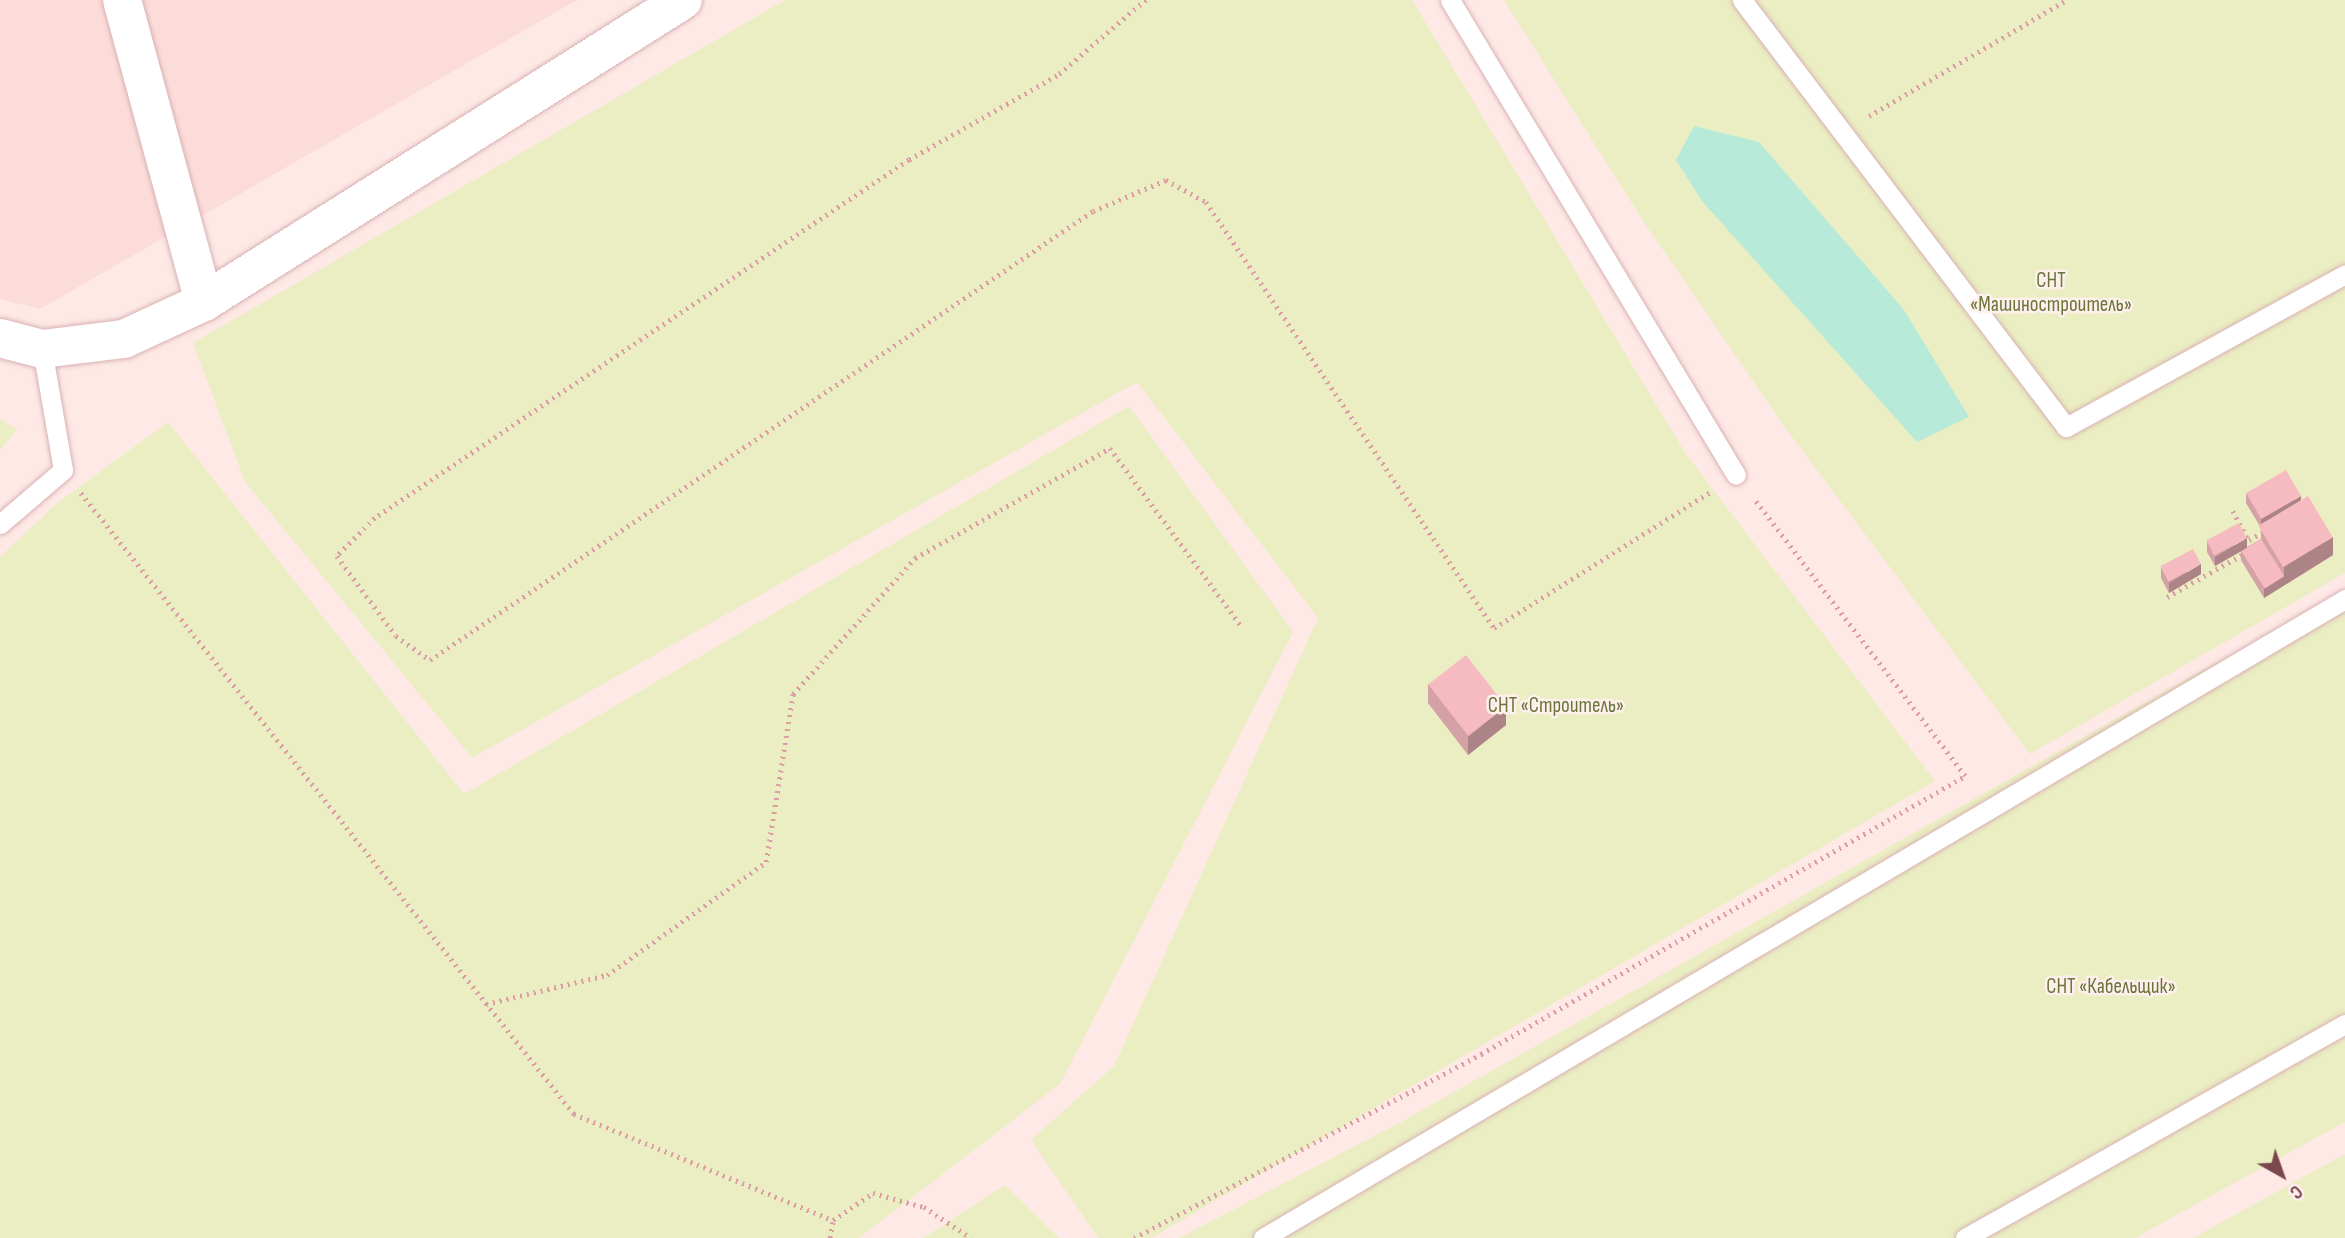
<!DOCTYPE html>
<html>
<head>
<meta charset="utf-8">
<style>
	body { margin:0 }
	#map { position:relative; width:2345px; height:1238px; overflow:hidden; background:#fee9e6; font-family:"Sofia Sans Condensed",sans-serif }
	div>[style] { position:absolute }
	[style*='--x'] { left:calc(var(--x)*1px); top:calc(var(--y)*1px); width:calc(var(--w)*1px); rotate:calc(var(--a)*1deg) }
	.residential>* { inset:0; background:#fcdcd9 }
	.green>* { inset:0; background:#eaeec2 }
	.water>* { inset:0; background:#b8ead9 }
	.path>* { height:4.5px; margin-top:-2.25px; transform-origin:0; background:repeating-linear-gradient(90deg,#dc9da4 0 2px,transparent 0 7px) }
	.roads { filter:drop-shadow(0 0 2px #d9b2b4) drop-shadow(0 0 2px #d9b2b4) }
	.service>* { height:19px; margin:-9.5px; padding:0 9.5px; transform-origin:9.5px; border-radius:9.5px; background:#fff }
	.minor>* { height:38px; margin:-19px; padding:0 19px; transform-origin:19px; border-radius:19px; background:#fff }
	.tertiary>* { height:38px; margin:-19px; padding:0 19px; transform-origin:19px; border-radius:19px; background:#fff }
	.wall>* { inset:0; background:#d4a1a6 }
	.shaded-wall>* { inset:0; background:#ac8387 }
	.building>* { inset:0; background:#f6bbc1; transform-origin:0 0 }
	span { translate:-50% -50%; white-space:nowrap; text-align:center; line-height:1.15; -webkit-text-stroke:5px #fff0ee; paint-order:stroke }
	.park-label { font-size:21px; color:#697539 }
	.north { position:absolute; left:2247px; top:1140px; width:70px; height:70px; -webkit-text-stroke:5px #fff0ee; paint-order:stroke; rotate:140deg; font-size:19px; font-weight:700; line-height:28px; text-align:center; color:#7b474f }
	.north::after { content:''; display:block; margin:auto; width:24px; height:32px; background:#7b474f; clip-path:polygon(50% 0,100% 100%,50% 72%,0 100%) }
</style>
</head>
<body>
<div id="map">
	<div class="residential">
		<i style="clip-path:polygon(0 0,577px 0,40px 309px,0 299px)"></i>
	</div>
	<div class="green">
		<i style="clip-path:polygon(785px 0,1412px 0,1686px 454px,1935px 781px,1151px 1238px,1098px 1238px,1031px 1140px,1114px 1066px,1318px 618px,1137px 382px,472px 758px,245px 482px,193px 343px)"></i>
		<i style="clip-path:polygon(1504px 0,2345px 0,2345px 573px,2030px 754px,1784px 426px,1641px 218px)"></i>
		<i style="clip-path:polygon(1129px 406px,1293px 632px,1060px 1084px,859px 1238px,0 1238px,0 557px,56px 504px,168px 422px,464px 794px)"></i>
		<i style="clip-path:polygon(0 419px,17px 429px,0 450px)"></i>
		<i style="clip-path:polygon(2345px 598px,2345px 1122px,2135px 1238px,1179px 1238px,1399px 1123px,2208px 667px)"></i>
		<i style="clip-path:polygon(2345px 1154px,2345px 1238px,2193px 1238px)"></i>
		<i style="clip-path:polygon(1005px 1185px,1059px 1238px,923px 1238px)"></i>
	</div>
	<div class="water">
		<i style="clip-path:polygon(1694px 126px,1759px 142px,1904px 310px,1969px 417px,1917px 442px,1702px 201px,1676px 160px)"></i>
	</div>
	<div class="path">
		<i style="--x:1146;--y:0;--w:117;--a:139.5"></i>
		<i style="--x:1057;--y:76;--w:170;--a:150.4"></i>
		<i style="--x:909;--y:160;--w:643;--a:146.16"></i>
		<i style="--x:375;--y:518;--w:54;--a:135"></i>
		<i style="--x:337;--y:556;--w:99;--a:53.6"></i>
		<i style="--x:396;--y:636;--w:42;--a:35.2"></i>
		<i style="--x:430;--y:660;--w:801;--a:-34.11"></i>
		<i style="--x:1093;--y:211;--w:79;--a:-23"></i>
		<i style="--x:1166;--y:180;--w:46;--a:28.8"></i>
		<i style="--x:1206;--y:202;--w:514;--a:55.94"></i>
		<i style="--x:1494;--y:628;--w:255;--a:-32.2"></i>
		<i style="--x:1869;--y:116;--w:229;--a:-30.4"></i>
		<i style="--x:81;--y:493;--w:793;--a:51.55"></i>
		<i style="--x:574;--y:1114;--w:280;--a:22.3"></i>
		<i style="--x:2233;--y:511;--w:34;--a:62"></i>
		<i style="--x:2249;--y:540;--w:16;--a:-30"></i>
		<i style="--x:2167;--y:597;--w:90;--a:-29.4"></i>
		<i style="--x:486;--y:1004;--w:124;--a:-13.5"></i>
		<i style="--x:607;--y:975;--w:195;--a:-35.4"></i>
		<i style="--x:766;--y:862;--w:170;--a:-80.9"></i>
		<i style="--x:793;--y:694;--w:183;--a:-48.1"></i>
		<i style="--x:915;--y:558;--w:224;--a:-29.4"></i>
		<i style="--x:1110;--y:448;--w:222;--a:53.6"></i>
		<i style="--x:830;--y:1238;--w:18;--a:-81"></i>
		<i style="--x:833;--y:1220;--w:48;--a:-34"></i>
		<i style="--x:873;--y:1193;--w:53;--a:15.4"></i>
		<i style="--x:924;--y:1207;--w:56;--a:33.4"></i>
		<i style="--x:1134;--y:1238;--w:393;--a:-27.9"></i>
		<i style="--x:1481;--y:1054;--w:558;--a:-29.87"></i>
		<i style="--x:1965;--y:776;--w:348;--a:-127.3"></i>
	</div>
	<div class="roads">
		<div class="service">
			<i style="--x:1450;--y:0;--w:554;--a:58.95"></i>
			<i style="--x:1742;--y:0;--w:536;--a:52.81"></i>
			<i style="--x:2066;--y:427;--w:318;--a:-28.7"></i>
			<i style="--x:0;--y:524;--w:83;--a:-40.6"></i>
			<i style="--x:63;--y:470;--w:123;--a:-99.8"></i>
			<i style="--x:1263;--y:1238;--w:1257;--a:-30.56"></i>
			<i style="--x:1965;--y:1238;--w:436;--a:-29.4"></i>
		</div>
		<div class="minor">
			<i style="--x:122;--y:0;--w:313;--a:74.8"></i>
		</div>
		<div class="tertiary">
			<i style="--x:0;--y:338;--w:43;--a:14.7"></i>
			<i style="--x:42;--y:349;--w:83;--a:-7"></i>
			<i style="--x:124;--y:339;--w:88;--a:-24.8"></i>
			<i style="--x:204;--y:302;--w:566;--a:-32.23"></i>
		</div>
	</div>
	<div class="wall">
		<i style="clip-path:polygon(2246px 493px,2301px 501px,2333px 555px,2264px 598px,2241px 560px,2241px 551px,2215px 566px,2207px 552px,2207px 542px,2247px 547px,2261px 539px,2261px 530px,2266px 526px,2261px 528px,2246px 503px)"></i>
		<i style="clip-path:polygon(2161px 568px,2201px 574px,2169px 593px,2161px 578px)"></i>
		<i style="clip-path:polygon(1428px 684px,1506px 725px,1468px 755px,1428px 703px)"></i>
	</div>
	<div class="shaded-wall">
		<i style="clip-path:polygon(2301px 496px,2301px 506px,2261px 528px,2261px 519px)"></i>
		<i style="clip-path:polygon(2333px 537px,2333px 555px,2264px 598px,2264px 588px,2284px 576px,2284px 567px)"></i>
		<i style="clip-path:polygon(2247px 538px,2247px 548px,2215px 566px,2215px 557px)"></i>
		<i style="clip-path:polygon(2201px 564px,2201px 574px,2169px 593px,2169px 583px)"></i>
		<i style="clip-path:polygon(1506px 706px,1506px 725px,1468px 755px,1468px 737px)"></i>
	</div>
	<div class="building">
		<i style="left:2286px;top:470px;width:30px;height:46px;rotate:60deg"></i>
		<i style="left:2308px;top:496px;width:48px;height:58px;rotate:59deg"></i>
		<i style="left:2239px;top:523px;width:17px;height:37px;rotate:62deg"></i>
		<i style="left:2261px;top:539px;width:44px;height:23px;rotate:58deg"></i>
		<i style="left:2193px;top:549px;width:17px;height:37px;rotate:62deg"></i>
		<i style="left:1466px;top:655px;width:65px;height:48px;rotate:52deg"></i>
	</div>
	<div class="park-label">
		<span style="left:2051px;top:293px">СНТ<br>«Машиностроитель»</span>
		<span style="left:1556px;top:706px">СНТ «Строитель»</span>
		<span style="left:2111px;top:987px">СНТ «Кабельщик»</span>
	</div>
	<div class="north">С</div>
</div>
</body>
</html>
